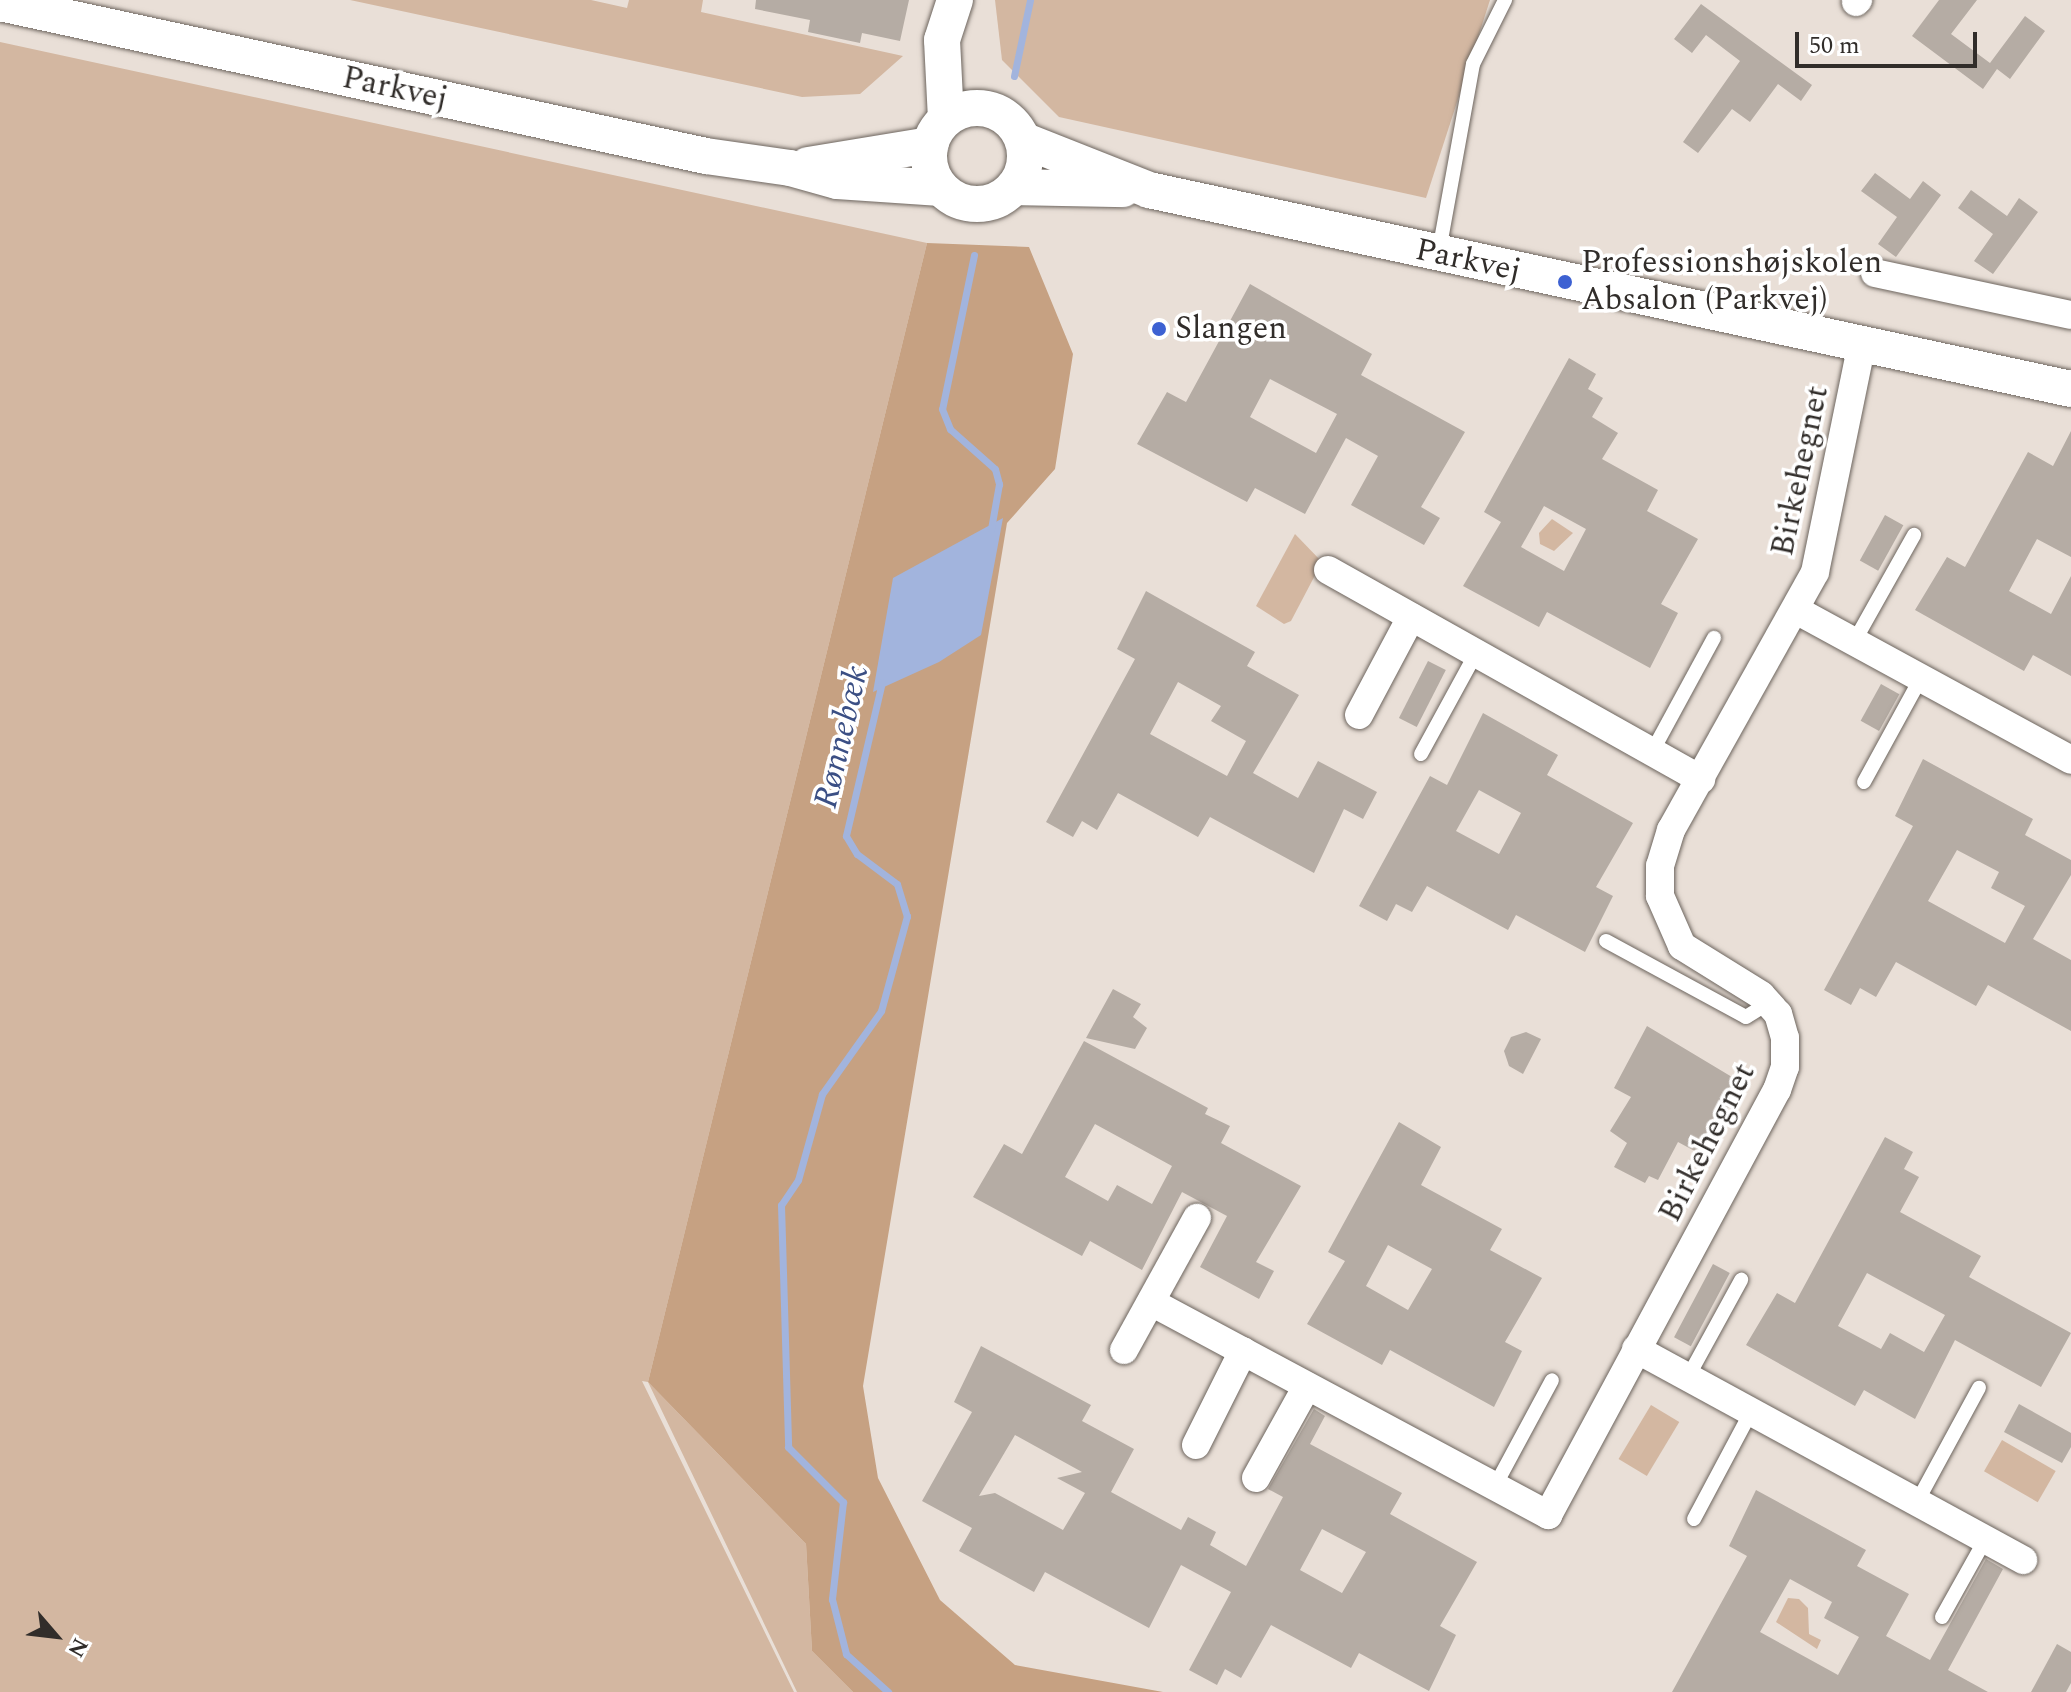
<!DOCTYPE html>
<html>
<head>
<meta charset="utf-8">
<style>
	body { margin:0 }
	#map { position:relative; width:2071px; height:1692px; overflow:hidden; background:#e9dfd7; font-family:Spectral,serif }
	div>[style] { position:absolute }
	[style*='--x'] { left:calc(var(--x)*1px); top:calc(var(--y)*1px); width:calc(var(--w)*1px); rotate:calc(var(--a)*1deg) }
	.green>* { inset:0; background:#d3b7a1; transform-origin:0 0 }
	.forest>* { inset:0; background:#c6a182 }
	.water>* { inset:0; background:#a2b4dd }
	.stream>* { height:7px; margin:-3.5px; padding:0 3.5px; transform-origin:3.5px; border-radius:3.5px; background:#a2b4dd }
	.building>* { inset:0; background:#b5aca4; transform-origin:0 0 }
	.roads { filter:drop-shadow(0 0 2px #6d655e) drop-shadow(0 0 2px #6d655e) }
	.service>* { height:14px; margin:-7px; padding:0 7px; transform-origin:7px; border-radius:7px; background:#fff }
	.minor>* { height:28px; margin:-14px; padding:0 14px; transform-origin:14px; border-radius:14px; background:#fff }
	.tertiary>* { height:36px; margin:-18px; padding:0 18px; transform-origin:18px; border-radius:18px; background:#fff }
	.tertiary>.ring { margin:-18px; padding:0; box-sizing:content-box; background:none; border:36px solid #fff; border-radius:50% }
	.dots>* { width:22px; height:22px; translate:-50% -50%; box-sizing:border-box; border:4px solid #fff; border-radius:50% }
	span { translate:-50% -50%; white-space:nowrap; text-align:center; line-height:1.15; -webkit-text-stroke:7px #fff; paint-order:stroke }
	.street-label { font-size:32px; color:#312d2a }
	.poi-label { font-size:32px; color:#312d2a }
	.left { translate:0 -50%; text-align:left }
	.water-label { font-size:34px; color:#3b4f84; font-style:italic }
	.north { position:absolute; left:16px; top:1596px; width:80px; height:80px; -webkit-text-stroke:6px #fff; paint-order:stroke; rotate:118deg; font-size:22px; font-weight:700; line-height:32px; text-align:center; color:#312d2a }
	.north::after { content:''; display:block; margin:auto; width:28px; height:36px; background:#312d2a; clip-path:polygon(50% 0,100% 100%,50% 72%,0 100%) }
	.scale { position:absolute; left:1795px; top:32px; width:182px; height:36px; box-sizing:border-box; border:4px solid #312d2a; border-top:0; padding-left:10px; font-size:24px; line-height:28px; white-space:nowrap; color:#312d2a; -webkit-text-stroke:6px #fff; paint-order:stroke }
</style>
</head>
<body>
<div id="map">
	<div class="green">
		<i style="clip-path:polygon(350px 0,591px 0,627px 8px,629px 0,703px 0,701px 12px,903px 56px,860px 94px,802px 97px)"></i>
		<i style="clip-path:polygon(995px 0,1490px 0,1426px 198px,1059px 117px,1002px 60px)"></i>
		<i style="clip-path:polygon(0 42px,927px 243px,648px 1382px,806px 1544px,812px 1651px,853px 1692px,797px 1692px,648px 1382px,642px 1381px,794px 1692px,0 1692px)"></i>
		<i style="clip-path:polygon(1552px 519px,1573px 533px,1554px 551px,1540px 544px,1539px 533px)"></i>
		<i style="clip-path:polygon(1295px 534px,1322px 562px,1291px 621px,1284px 624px,1256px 606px)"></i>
		<i style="left:1651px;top:1405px;width:33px;height:63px;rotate:31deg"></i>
		<i style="left:2002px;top:1440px;width:62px;height:36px;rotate:30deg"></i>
		<i style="clip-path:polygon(1788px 1598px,1799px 1599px,1808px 1608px,1809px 1634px,1821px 1640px,1817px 1649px,1776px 1622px)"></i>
	</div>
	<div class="forest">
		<i style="clip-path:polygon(927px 243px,1029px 247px,1073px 354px,1055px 469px,1007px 523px,863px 1386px,878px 1478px,940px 1600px,1015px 1665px,1163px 1692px,853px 1692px,812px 1651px,806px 1544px,648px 1382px)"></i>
	</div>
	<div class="water">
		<i style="clip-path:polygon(1003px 518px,981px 635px,939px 662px,873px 692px,893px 578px)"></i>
	</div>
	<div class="stream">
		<i style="--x:1014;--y:76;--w:78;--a:-78.1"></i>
		<i style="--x:974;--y:255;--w:157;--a:101.7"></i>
		<i style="--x:942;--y:409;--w:22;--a:68"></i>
		<i style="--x:950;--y:429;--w:60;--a:41.6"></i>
		<i style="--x:995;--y:469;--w:16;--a:75"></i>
		<i style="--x:999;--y:484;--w:46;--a:100.1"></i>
		<i style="--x:882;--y:682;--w:158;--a:103.2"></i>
		<i style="--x:846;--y:836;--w:21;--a:59"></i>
		<i style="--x:857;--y:854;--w:50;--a:36.9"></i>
		<i style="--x:897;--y:884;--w:34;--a:73"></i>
		<i style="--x:907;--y:916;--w:98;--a:105.3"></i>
		<i style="--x:881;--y:1011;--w:102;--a:125.4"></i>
		<i style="--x:822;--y:1094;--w:89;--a:105.6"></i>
		<i style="--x:798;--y:1180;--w:30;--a:124"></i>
		<i style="--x:781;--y:1205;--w:242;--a:88.3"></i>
		<i style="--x:788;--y:1447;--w:78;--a:45"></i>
		<i style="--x:843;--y:1502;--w:98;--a:96.5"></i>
		<i style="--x:832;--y:1599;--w:57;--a:75.7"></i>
		<i style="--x:846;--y:1654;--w:57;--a:42.1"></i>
	</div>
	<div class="building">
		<i style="clip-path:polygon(756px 0,909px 0,900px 41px,862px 33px,860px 43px,808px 32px,810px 20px,755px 9px)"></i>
		<i style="clip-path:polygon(1939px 0,1977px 0,1951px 34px,1990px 63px,2025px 16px,2045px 31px,2010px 79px,1997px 69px,1983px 89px,1912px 36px)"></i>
		<i style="clip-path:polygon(1701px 4px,1812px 85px,1801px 101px,1778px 84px,1750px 122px,1732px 109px,1698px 153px,1683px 142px,1740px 61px,1706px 35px,1692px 53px,1674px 39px)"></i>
		<i style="clip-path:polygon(1875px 173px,1910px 199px,1923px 181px,1941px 195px,1896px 257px,1878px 244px,1897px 217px,1861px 191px)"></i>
		<i style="clip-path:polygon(1971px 190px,2007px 216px,2019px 198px,2038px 212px,1993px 274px,1974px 261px,1993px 234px,1958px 208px)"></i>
		<i style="clip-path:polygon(evenodd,1250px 284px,1372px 354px,1361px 375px,1465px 432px,1421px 507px,1440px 518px,1424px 545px,1351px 505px,1378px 456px,1346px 438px,1305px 514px,1255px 488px,1247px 502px,1137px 444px,1167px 392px,1186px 402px,1250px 284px,1270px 379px,1337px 414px,1316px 453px,1250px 417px,1270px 379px)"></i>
		<i style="clip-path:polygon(evenodd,1569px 358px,1596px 374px,1588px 389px,1603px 398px,1592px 417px,1618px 433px,1602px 459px,1658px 490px,1647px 511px,1698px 539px,1661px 604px,1678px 613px,1650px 668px,1547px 612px,1539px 627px,1463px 586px,1501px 522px,1484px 512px,1569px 358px,1544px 506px,1586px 529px,1564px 571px,1521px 547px,1544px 506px)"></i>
		<i style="clip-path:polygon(2071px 431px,2071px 557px,2037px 539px,2009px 591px,2051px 614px,2071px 576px,2071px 676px,2033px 655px,2024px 671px,1915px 610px,1947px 557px,1965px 567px,2028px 452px,2053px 466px)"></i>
		<i style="left:1885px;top:515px;width:21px;height:52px;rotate:29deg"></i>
		<i style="clip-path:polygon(evenodd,1146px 591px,1255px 652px,1247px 666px,1299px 695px,1253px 773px,1298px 798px,1318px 761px,1377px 792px,1363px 819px,1344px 809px,1314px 873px,1210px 817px,1198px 837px,1118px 793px,1097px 830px,1082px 821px,1073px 837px,1046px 822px,1135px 659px,1117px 649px,1146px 591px,1178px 682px,1221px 706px,1211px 721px,1246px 741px,1227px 776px,1150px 734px,1178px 682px)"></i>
		<i style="left:1428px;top:661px;width:20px;height:64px;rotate:27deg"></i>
		<i style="left:1881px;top:684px;width:21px;height:42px;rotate:29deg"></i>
		<i style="clip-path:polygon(evenodd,1483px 713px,1558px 755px,1547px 775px,1633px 823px,1596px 887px,1613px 896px,1585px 952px,1516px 915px,1508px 930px,1427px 886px,1412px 912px,1396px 904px,1387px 921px,1359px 906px,1430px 776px,1447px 785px,1483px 713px,1479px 790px,1521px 813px,1499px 854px,1456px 831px,1479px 790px)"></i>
		<i style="clip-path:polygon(evenodd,1923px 759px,2033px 819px,2025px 835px,2071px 860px,2071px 875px,2033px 939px,2071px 960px,2071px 1031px,1988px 985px,1976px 1006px,1896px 962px,1876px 997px,1860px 988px,1851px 1005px,1824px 990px,1913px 826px,1895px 816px,1923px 759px,1957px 850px,1999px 872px,1991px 888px,2025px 906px,2005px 943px,1928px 901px,1957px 850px)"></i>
		<i style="clip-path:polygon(1113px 989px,1141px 1004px,1133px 1017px,1147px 1028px,1135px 1049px,1086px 1038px)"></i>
		<i style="clip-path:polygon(1647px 1026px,1742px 1083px,1702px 1155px,1678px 1142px,1658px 1180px,1649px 1176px,1645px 1183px,1614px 1167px,1627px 1143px,1610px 1131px,1631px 1097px,1614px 1088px)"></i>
		<i style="clip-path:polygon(1526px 1032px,1541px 1039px,1523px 1074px,1509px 1066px,1504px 1051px,1511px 1037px)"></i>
		<i style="clip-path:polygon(evenodd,1084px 1041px,1208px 1108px,1205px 1114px,1230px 1126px,1221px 1143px,1301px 1186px,1256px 1262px,1274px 1271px,1259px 1299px,1200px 1267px,1227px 1216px,1182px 1192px,1142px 1270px,1090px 1241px,1082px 1256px,973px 1197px,1004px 1144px,1022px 1154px,1084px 1041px,1095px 1124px,1172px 1166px,1152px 1204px,1117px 1185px,1108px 1201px,1065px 1177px,1095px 1124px)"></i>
		<i style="clip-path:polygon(evenodd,1399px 1122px,1441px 1147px,1421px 1185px,1502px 1229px,1490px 1250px,1542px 1278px,1505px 1342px,1522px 1351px,1494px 1407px,1390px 1350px,1382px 1365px,1307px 1324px,1345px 1261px,1328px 1252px,1399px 1122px,1388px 1245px,1432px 1269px,1408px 1310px,1366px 1286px,1388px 1245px)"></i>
		<i style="clip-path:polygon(evenodd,1885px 1137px,1913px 1152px,1904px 1169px,1919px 1177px,1900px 1212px,1981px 1256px,1969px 1277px,2071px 1333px,2041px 1387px,1955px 1340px,1915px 1419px,1864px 1390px,1855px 1406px,1746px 1345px,1777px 1293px,1795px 1303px,1885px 1137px,1867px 1273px,1945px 1315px,1924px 1352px,1890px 1333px,1881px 1349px,1838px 1326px,1867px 1273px)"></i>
		<i style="left:1713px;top:1264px;width:19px;height:83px;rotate:28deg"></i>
		<i style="clip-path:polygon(evenodd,981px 1346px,1091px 1405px,1082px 1421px,1134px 1449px,1111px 1492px,1181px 1530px,1188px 1517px,1216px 1532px,1210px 1545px,1246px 1566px,1283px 1497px,1268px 1489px,1314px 1409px,1325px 1416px,1310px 1444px,1402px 1493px,1390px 1514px,1477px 1562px,1440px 1626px,1456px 1635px,1429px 1691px,1359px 1653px,1351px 1668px,1271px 1625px,1241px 1678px,1225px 1669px,1217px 1685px,1189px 1670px,1231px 1592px,1181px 1565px,1149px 1628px,1045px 1572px,1034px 1592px,959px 1551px,972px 1528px,922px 1501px,972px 1412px,954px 1402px,981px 1346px,1015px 1435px,1082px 1472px,1057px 1478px,1085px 1493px,1063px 1530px,995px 1493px,979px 1496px,1015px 1435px,981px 1346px,1322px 1529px,1366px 1552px,1342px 1593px,1300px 1570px,1322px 1529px)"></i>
		<i style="clip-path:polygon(2019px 1404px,2071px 1433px,2071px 1447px,2062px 1463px,2004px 1432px)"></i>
		<i style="clip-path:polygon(evenodd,1756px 1490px,1866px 1550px,1857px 1566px,1909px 1594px,1886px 1636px,1930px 1660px,1986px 1559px,2003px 1569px,1948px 1670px,1988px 1692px,1672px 1692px,1747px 1556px,1729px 1546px,1756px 1490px,1790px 1579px,1832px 1602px,1824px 1618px,1859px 1637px,1838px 1675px,1760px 1632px,1790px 1579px)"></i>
		<i style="clip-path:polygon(2057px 1644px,2071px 1652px,2071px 1683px,2066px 1692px,2031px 1692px)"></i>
	</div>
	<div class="roads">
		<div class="service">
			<i style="--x:1439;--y:251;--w:190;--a:-79.7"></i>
			<i style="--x:1473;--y:64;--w:72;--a:-63.4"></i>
			<i style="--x:1854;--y:642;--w:123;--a:-60.7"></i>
			<i style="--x:1652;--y:752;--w:130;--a:-61.5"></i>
			<i style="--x:1421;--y:754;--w:115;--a:-61.4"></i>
			<i style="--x:1864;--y:782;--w:119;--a:-61.3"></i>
			<i style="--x:1606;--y:941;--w:159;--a:28.5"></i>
			<i style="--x:1746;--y:1017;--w:26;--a:-32"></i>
			<i style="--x:1688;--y:1377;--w:111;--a:-61.3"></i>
			<i style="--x:1495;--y:1486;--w:120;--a:-61.7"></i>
			<i style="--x:1917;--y:1502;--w:130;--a:-61.5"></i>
			<i style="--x:1694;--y:1519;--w:121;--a:-62"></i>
			<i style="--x:1942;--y:1617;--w:88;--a:-60.8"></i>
		</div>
		<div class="minor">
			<i style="--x:1856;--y:2;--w:3;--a:-45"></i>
			<i style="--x:1875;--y:273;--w:200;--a:12.1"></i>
			<i style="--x:1328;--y:570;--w:428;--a:29.3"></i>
			<i style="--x:1796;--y:610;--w:313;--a:28.6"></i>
			<i style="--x:1359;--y:715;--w:111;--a:-62"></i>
			<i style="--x:1151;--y:1302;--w:451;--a:28.2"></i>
			<i style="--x:1548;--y:1515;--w:483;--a:-61.7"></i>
			<i style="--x:1777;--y:1090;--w:24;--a:-71"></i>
			<i style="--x:1785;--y:1067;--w:29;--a:-90"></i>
			<i style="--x:1785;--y:1038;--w:25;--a:-106"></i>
			<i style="--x:1778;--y:1014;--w:25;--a:-132"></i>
			<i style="--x:1761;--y:995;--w:93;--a:-148.2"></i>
			<i style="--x:1682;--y:946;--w:55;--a:-113.7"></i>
			<i style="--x:1660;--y:896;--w:30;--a:-90"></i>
			<i style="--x:1660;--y:866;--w:38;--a:-73"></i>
			<i style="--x:1671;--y:830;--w:295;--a:-60.8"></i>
			<i style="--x:1815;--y:572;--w:234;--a:-78.4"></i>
			<i style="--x:1636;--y:1349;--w:441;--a:28.6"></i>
			<i style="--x:1124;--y:1350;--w:151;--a:-61.1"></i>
			<i style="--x:1196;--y:1445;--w:105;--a:-63.4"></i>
			<i style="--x:1256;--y:1478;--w:105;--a:-61"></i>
		</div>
		<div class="tertiary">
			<i style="--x:0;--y:3;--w:722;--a:12.23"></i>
			<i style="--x:706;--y:156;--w:85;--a:8.1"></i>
			<i style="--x:790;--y:168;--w:49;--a:15.5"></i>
			<i style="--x:837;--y:181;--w:104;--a:3.9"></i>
			<i class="ring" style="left:929px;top:108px;width:60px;height:60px"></i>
			<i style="--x:946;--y:119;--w:79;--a:-92.9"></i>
			<i style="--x:942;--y:40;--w:42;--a:-72"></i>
			<i style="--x:1023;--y:140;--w:136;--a:21.6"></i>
			<i style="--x:1149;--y:190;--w:943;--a:12.18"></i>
			<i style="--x:808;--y:165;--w:124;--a:-9.3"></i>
			<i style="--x:1014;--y:187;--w:109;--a:1.1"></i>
		</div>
	</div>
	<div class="dots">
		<i style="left:1565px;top:282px;background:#3d61d2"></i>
		<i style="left:1159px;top:329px;background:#3d61d2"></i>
	</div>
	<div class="street-label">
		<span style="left:395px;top:89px;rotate:12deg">Parkvej</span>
		<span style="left:1468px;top:261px;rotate:12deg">Parkvej</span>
		<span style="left:1801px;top:471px;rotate:-78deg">Birkehegnet</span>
		<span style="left:1708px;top:1143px;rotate:-63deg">Birkehegnet</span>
	</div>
	<div class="poi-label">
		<span class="left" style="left:1581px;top:282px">Professionshøjskolen<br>Absalon (Parkvej)</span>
		<span class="left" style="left:1175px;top:329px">Slangen</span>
	</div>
	<div class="water-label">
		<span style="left:842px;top:737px;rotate:-77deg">Rønnebæk</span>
	</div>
	<div class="north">N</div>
	<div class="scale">50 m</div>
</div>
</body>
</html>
